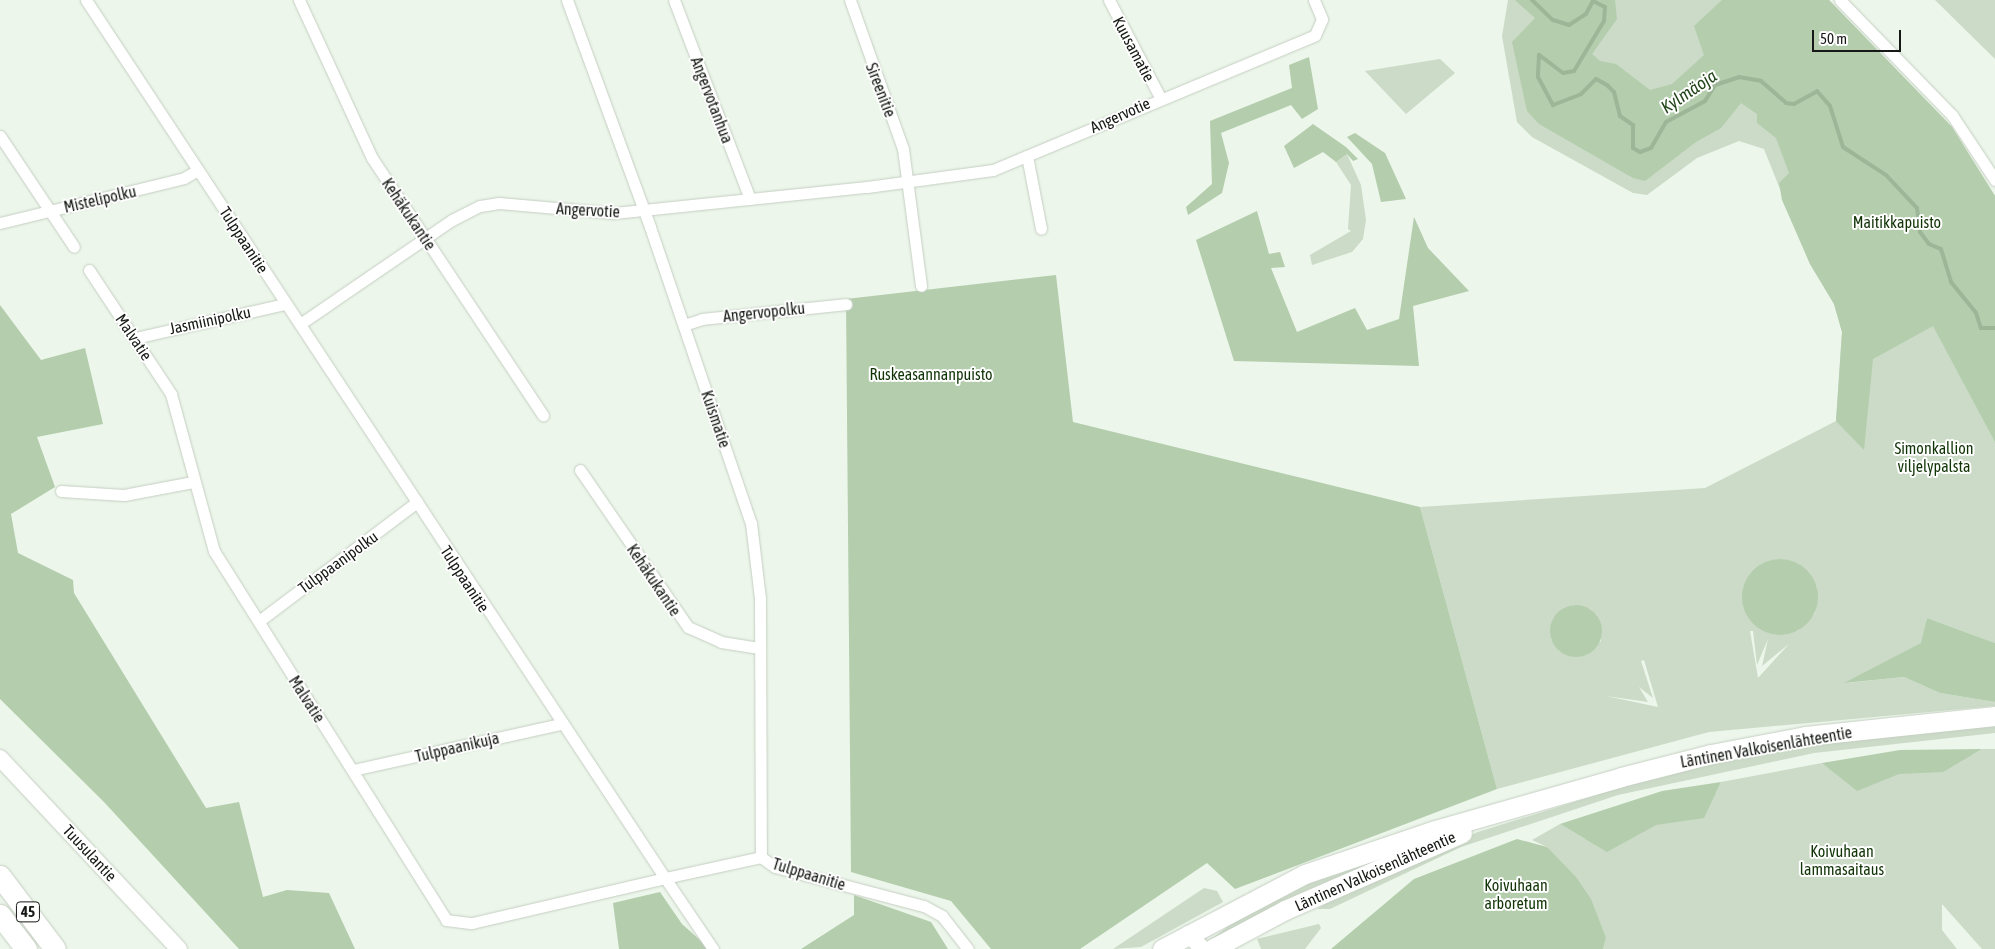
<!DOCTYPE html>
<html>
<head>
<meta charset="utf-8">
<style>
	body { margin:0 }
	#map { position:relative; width:1995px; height:949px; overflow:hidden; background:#ecf6ea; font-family:"Asap Condensed",sans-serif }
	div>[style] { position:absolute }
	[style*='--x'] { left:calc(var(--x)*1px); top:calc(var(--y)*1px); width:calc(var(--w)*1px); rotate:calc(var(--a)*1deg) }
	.green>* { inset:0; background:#cbdbc7 }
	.forest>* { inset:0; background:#b3cdad }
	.round { border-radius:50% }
	.stream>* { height:4px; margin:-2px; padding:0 2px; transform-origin:2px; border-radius:2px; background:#9db697 }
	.roads { filter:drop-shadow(0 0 1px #c5cec2) drop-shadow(0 0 1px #c5cec2) }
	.minor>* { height:11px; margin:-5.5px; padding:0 5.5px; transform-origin:5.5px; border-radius:5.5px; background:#fff }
	.secondary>* { height:16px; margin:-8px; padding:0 8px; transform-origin:8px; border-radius:8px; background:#fff }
	.primary>* { height:19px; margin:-9.5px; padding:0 9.5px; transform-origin:9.5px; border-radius:9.5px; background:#fff }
	.motorway>* { height:21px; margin:-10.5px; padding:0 10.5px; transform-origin:10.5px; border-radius:10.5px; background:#fff }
	span { translate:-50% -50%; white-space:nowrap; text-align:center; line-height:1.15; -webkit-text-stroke:4px #fff; paint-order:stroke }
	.shield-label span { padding:1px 4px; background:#fff; border:1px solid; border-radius:4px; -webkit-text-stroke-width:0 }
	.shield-label { font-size:15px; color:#161915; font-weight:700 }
	.street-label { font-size:16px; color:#161915 }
	.park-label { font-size:16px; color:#113407 }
	.water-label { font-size:18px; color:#214418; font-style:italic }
	.scale { position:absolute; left:1812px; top:30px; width:89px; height:22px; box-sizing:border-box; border:2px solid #161915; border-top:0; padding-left:6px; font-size:15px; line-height:18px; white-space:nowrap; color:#161915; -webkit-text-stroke:4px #fff; paint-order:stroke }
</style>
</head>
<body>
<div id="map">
	<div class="green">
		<i style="clip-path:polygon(evenodd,1508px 0,1829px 0,1952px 127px,1995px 196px,1995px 643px,1927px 618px,1922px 643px,1846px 683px,1904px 677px,1940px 693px,1995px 702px,1995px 706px,1709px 732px,1497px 789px,1420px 507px,1705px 488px,1836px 421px,1842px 332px,1834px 304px,1810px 264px,1764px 149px,1739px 141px,1697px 158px,1647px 195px,1633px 193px,1532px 137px,1517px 122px,1502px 36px,1508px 0,1781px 559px,1804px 568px,1817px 588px,1815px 613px,1797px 631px,1749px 575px,1769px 561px,1781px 559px,1508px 0,1573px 605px,1590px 609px,1597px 615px,1601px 641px,1583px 656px,1560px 652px,1551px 639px,1564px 608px,1573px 605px,1508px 0,1750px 631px,1753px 631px,1757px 665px,1768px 639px,1762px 666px,1789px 644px,1758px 678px,1750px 631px,1508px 0,1644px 660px,1658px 707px,1606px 696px,1648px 702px,1639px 687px,1653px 698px,1641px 661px,1644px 660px)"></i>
		<i style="clip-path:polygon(1935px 0,1995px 0,1995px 59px)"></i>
		<i style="clip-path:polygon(1440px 59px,1455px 73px,1406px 114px,1365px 71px)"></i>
		<i style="clip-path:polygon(1347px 154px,1361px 185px,1366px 220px,1363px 239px,1352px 252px,1312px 265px,1310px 255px,1351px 231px,1348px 229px,1351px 185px,1336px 162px)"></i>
		<i style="clip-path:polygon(1995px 724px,1995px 733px,1814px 753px,1618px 795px,1461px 847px,1330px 909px,1317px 909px,1366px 878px,1478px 832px,1670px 772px,1837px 740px)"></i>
		<i style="clip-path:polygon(1982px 749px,1995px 749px,1995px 949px,1982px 949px,1942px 904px,1942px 930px,1957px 949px,1603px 949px,1606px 938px,1547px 847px,1532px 840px,1560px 824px,1585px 839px,1716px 793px,1721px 782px,1822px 763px,1833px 771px,1972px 755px)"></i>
		<i style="clip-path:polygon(1457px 828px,1210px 940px,1231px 924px,1308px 883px)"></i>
		<i style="clip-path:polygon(1204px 888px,1217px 891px,1223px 902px,1141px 947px,1113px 949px)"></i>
		<i style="clip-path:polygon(1319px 924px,1321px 928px,1305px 949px,1261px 949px,1257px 939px)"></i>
	</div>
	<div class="forest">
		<i style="clip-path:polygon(1515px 0,1615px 0,1617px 19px,1592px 54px,1600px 61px,1616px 64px,1650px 90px,1672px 84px,1704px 55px,1694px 26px,1722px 0,1829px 0,1952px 127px,1995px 196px,1995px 442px,1933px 326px,1873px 359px,1864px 450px,1836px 421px,1842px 332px,1834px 304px,1810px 264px,1782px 200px,1779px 183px,1789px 173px,1776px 138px,1757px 123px,1757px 114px,1741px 103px,1721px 128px,1696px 142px,1645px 181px,1633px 178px,1539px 124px,1527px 111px,1512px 42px,1535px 18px)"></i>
		<i style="clip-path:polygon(1309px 57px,1318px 109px,1302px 119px,1291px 105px,1221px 133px,1229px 163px,1222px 193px,1188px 215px,1186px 207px,1212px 184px,1210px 121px,1292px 88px,1289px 65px)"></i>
		<i style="clip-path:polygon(1313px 124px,1346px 147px,1358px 159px,1353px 161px,1347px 154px,1336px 162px,1323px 152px,1294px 168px,1284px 146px)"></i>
		<i style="clip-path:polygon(1355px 133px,1385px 153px,1406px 199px,1381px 202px,1372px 164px,1347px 137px)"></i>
		<i style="clip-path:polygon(1257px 211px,1269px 254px,1280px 252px,1285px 267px,1271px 268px,1297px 332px,1355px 308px,1367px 330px,1399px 319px,1414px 217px,1428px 248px,1469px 291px,1413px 306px,1419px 366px,1234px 361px,1196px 240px)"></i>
		<i style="clip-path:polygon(1056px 275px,1073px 422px,1420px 507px,1497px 789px,1235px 889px,1207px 863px,1080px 949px,991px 949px,951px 901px,851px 872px,846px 299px)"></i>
		<i style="clip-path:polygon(0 305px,41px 360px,85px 348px,103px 424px,37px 437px,55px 487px,11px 514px,18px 553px,73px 580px,74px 593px,206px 808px,239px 802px,263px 897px,287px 890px,329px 893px,355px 949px,239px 949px,104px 802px,0 699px)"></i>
		<i class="round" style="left:1742px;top:559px;width:76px;height:76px"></i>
		<i class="round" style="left:1550px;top:605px;width:52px;height:52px"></i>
		<i style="clip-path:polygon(1927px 618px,1995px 643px,1995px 702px,1940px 693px,1904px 677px,1844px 683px,1921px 643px)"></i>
		<i style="clip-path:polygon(1982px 749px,1943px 772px,1899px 774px,1857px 791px,1822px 763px,1900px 750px)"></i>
		<i style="clip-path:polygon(1721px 782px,1704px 818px,1656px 825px,1607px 852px,1560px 824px,1662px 791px)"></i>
		<i style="clip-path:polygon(1517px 839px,1547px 847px,1576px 877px,1591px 899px,1606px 938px,1603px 949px,1331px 949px,1414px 879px)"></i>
		<i style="clip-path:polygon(660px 892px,682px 924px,710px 949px,619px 949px,613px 903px)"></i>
		<i style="clip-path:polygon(854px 895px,931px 922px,948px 949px,801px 949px,854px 915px)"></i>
	</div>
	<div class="stream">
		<i style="--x:1532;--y:0;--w:29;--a:44"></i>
		<i style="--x:1553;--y:20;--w:17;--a:17"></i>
		<i style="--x:1569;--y:25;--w:20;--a:-33"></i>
		<i style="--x:1586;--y:14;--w:15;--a:-62"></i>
		<i style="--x:1593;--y:1;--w:13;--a:27"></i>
		<i style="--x:1605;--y:7;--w:14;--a:94"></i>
		<i style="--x:1604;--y:21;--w:58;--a:121"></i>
		<i style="--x:1574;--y:71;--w:11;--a:170"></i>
		<i style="--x:1563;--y:73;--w:30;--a:-143"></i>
		<i style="--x:1539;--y:55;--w:22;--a:93"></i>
		<i style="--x:1538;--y:77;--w:32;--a:62"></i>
		<i style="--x:1553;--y:105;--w:30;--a:-21"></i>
		<i style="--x:1581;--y:94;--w:21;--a:-45"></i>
		<i style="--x:1596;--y:79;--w:13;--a:29"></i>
		<i style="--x:1607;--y:85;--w:10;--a:45"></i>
		<i style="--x:1614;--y:92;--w:25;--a:76"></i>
		<i style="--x:1620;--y:116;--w:16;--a:35"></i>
		<i style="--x:1633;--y:125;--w:23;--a:90"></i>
		<i style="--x:1633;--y:148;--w:8;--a:30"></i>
		<i style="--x:1640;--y:152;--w:12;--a:-20"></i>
		<i style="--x:1651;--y:148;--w:30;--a:-60"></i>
		<i style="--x:1666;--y:122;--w:44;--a:-28.3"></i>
		<i style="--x:1705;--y:101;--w:19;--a:-58"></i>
		<i style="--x:1715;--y:85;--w:25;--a:-18"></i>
		<i style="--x:1739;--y:77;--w:22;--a:10"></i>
		<i style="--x:1761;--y:81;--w:33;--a:41"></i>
		<i style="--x:1786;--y:103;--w:8;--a:7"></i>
		<i style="--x:1794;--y:104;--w:26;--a:-29"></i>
		<i style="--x:1817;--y:91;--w:20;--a:49"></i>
		<i style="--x:1830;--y:106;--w:43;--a:72.4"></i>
		<i style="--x:1843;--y:147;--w:51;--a:33.1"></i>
		<i style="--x:1886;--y:175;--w:45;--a:46.8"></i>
		<i style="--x:1917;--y:208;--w:24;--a:83"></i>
		<i style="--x:1920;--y:232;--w:15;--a:53"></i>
		<i style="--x:1929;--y:244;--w:13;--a:23"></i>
		<i style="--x:1941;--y:249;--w:34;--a:73"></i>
		<i style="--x:1951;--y:282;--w:40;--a:51"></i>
		<i style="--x:1976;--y:313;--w:16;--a:72"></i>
		<i style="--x:1981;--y:328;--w:14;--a:0"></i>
	</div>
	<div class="roads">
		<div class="minor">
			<i style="--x:86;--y:0;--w:1052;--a:56.6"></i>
			<i style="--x:665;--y:878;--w:98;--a:-12.3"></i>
			<i style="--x:761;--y:857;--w:17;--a:36"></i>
			<i style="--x:775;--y:867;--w:154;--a:14.7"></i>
			<i style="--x:924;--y:906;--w:21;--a:29"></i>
			<i style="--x:942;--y:916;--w:42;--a:51.8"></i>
			<i style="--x:299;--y:0;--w:174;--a:65.2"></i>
			<i style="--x:372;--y:158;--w:309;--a:56.4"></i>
			<i style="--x:567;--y:0;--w:242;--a:69.9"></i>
			<i style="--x:650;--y:227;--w:313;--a:71.2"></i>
			<i style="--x:751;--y:523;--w:76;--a:83.2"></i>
			<i style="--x:760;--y:598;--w:259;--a:89.8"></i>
			<i style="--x:674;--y:0;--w:213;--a:69.1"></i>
			<i style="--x:850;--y:0;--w:158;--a:70.4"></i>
			<i style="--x:903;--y:149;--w:138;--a:82.5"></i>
			<i style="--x:1109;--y:0;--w:110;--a:62.3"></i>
			<i style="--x:1840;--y:0;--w:161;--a:45.8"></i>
			<i style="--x:1952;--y:115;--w:78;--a:56.5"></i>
			<i style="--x:0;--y:136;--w:133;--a:56.3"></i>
			<i style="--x:1027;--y:156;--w:74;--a:79.1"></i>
			<i style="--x:0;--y:223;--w:189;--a:-13.7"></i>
			<i style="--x:184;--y:178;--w:16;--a:-30"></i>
			<i style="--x:89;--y:270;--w:149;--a:56.5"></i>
			<i style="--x:171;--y:394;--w:163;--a:74.7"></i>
			<i style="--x:214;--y:551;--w:436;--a:57.8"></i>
			<i style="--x:446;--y:920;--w:26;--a:7"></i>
			<i style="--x:472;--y:923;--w:198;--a:-13.1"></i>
			<i style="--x:665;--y:878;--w:86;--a:55.9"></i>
			<i style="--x:300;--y:324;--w:184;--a:-34.4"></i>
			<i style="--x:452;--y:220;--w:31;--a:-27"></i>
			<i style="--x:480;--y:206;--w:19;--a:-9"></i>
			<i style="--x:499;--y:203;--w:115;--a:5"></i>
			<i style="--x:614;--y:213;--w:254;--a:-5.9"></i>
			<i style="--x:867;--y:187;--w:127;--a:-7.7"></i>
			<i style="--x:993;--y:170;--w:349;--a:-22.7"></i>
			<i style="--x:1315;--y:35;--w:17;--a:-66"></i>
			<i style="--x:1322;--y:19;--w:21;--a:-113"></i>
			<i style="--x:684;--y:325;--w:19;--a:-18"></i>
			<i style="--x:702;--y:319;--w:145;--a:-5.9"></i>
			<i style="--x:135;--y:338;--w:154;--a:-12.8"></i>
			<i style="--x:580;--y:470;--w:191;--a:55.5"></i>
			<i style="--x:688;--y:627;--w:36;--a:24"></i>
			<i style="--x:721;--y:642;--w:37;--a:9"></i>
			<i style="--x:61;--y:491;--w:63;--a:3.6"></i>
			<i style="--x:124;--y:495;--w:70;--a:-10.7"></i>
			<i style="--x:259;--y:621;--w:198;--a:-37"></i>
			<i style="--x:353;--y:770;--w:213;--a:-12.5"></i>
		</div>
		<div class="secondary">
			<i style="--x:0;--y:758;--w:262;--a:46.9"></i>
			<i style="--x:1188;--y:934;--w:21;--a:45"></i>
		</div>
		<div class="primary">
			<i style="--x:1162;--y:949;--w:161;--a:-27.7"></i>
			<i style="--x:1305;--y:874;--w:134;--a:-18.7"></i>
			<i style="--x:1432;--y:831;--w:197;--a:-15.9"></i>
			<i style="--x:1621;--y:777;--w:93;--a:-14.3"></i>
			<i style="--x:1711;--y:754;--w:96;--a:-10.8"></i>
			<i style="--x:1805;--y:736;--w:191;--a:-6"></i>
			<i style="--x:1212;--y:949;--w:83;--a:-28.1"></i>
			<i style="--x:1285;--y:910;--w:193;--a:-23.5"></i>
		</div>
		<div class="motorway">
			<i style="--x:0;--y:876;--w:91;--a:53"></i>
			<i style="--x:0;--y:915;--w:43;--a:52.6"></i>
		</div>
	</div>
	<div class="shield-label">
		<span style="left:28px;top:912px">45</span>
	</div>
	<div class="street-label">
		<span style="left:1134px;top:49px;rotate:62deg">Kuusamatie</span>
		<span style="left:881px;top:90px;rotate:69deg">Sireenitie</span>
		<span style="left:712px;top:100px;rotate:69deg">Angervotanhua</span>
		<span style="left:1120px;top:115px;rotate:-24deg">Angervotie</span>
		<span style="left:100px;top:199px;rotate:-13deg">Mistelipolku</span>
		<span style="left:588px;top:210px;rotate:3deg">Angervotie</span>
		<span style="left:409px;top:214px;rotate:56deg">Kehäkukantie</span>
		<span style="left:244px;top:240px;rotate:57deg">Tulppaanitie</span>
		<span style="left:764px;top:312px;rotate:-6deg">Angervopolku</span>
		<span style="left:210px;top:320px;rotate:-12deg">Jasmiinipolku</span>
		<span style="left:134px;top:337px;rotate:56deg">Malvatie</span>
		<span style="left:716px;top:419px;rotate:71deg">Kuismatie</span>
		<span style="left:338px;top:562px;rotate:-36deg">Tulppaanipolku</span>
		<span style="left:465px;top:579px;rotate:57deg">Tulppaanitie</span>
		<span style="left:654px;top:580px;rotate:56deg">Kehäkukantie</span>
		<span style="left:307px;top:699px;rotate:57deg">Malvatie</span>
		<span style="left:457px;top:747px;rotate:-13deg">Tulppaanikuja</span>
		<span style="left:1766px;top:747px;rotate:-10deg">Läntinen Valkoisenlähteentie</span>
		<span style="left:90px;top:853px;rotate:47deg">Tuusulantie</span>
		<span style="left:1375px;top:871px;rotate:-24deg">Läntinen Valkoisenlähteentie</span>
		<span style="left:809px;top:874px;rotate:17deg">Tulppaanitie</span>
	</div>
	<div class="park-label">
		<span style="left:1897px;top:222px">Maitikkapuisto</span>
		<span style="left:931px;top:374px">Ruskeasannanpuisto</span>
		<span style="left:1934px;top:457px">Simonkallion<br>viljelypalsta</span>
		<span style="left:1842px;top:860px">Koivuhaan<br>lammasaitaus</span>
		<span style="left:1516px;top:894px">Koivuhaan<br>arboretum</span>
	</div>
	<div class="water-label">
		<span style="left:1689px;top:92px;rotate:-34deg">Kylmäoja</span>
	</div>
	<div class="scale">50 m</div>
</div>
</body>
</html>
